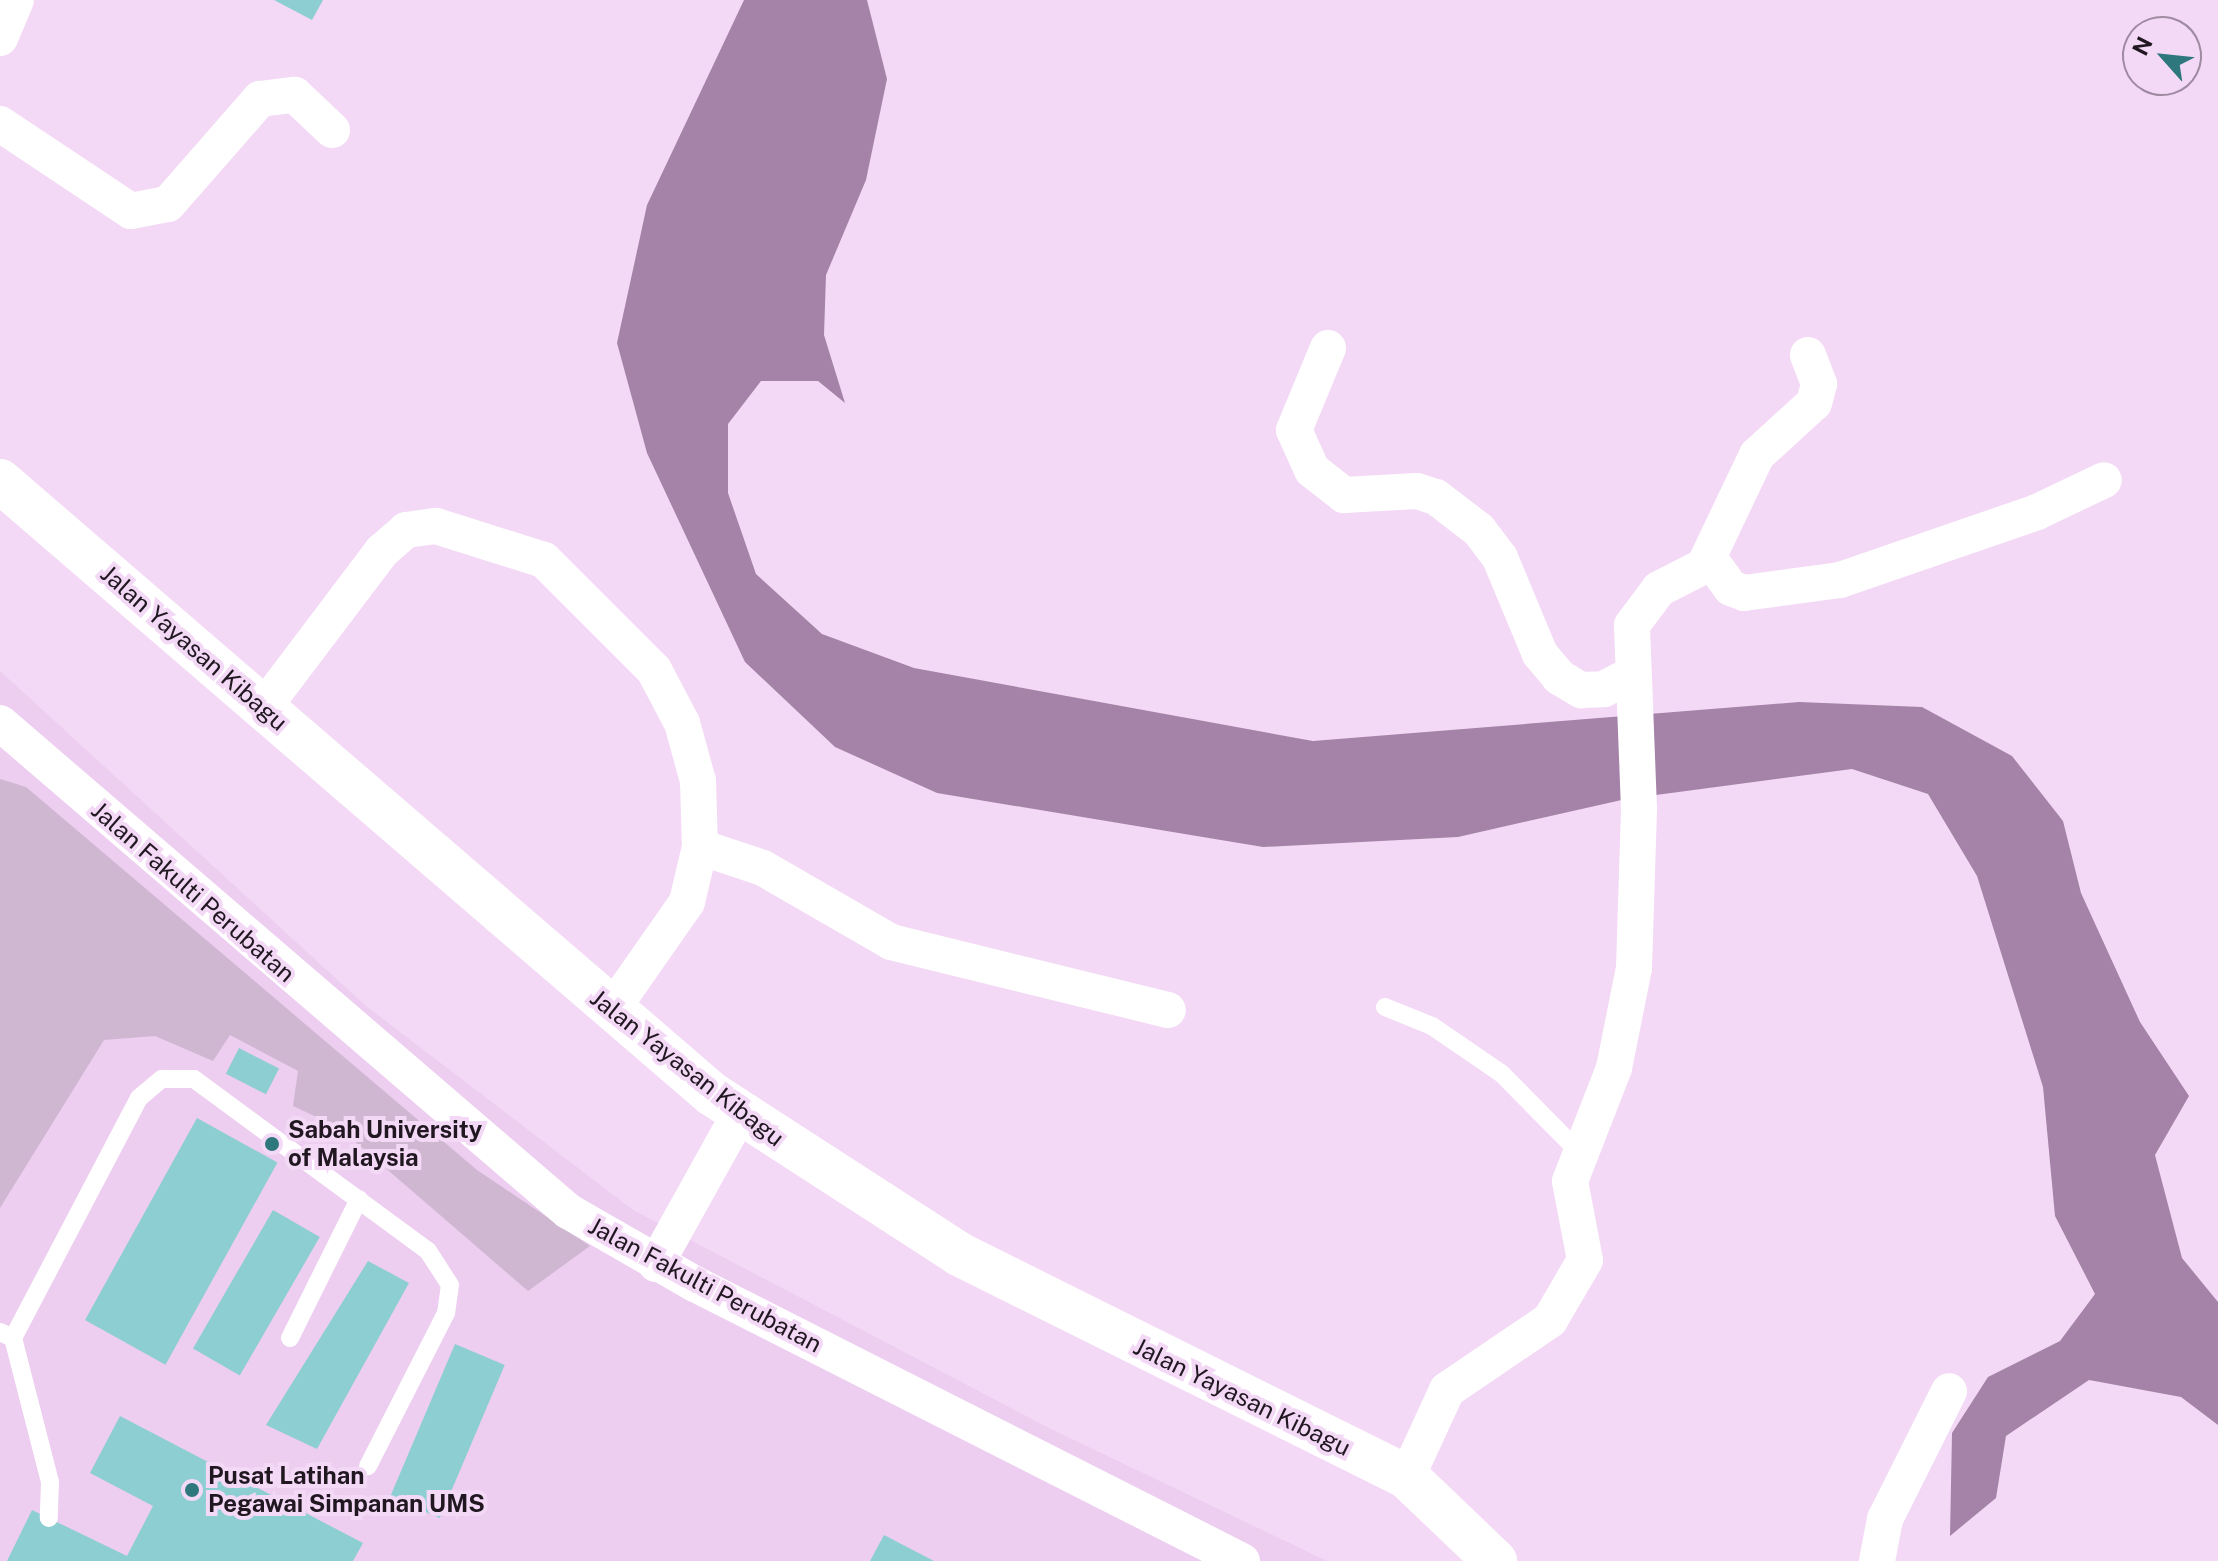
<!DOCTYPE html>
<html>
<head>
<meta charset="utf-8">
<style>
	body { margin:0 }
	#map { position:relative; width:2218px; height:1561px; overflow:hidden; background:#f3d9f6; font-family:"Public Sans",sans-serif }
	div>[style] { position:absolute }
	[style*='--x'] { left:calc(var(--x)*1px); top:calc(var(--y)*1px); width:calc(var(--w)*1px); rotate:calc(var(--a)*1deg) }
	.built>* { inset:0; background:#edcdf0 }
	.green>* { inset:0; background:#cfb7d2 }
	.water>* { inset:0; background:#a583a8 }
	.building>* { inset:0; background:#8dced3; transform-origin:0 0 }
	.service>* { height:18px; margin:-9px; padding:0 9px; transform-origin:9px; border-radius:9px; background:#fff }
	.minor>* { height:36px; margin:-18px; padding:0 18px; transform-origin:18px; border-radius:18px; background:#fff }
	.tertiary>* { height:44px; margin:-22px; padding:0 22px; transform-origin:22px; border-radius:22px; background:#fff }
	.dots>* { width:22px; height:22px; translate:-50% -50%; box-sizing:border-box; border:4px solid #f3d9f6; border-radius:50% }
	span { translate:-50% -50%; white-space:nowrap; text-align:center; line-height:1.15; -webkit-text-stroke:8px #f3d9f6; paint-order:stroke }
	.street-label { font-size:24px; color:#201721 }
	.poi-label { font-size:24px; color:#201721; font-weight:700 }
	.left { translate:0 -50%; text-align:left }
	.north { position:absolute; left:2122px; top:16px; width:80px; height:80px; box-sizing:border-box; background:#f3d9f6; border:2px solid #9f8ba1; border-radius:50%; rotate:297deg; font-size:22px; font-weight:700; line-height:32px; text-align:center; color:#201721 }
	.north::after { content:''; display:block; margin:auto; width:28px; height:36px; background:#2e777d; clip-path:polygon(50% 0,100% 100%,50% 72%,0 100%) }
</style>
</head>
<body>
<div id="map">
	<div class="built">
		<i style="clip-path:polygon(0 671px,366px 1006px,633px 1210px,1051px 1429px,1327px 1561px,0 1561px)"></i>
	</div>
	<div class="green">
		<i style="clip-path:polygon(0 779px,26px 787px,477px 1170px,590px 1246px,528px 1291px,338px 1127px,293px 1106px,298px 1071px,230px 1035px,213px 1061px,155px 1036px,104px 1040px,0 1208px)"></i>
	</div>
	<div class="water">
		<i style="clip-path:polygon(744px 0,867px 0,887px 79px,866px 180px,826px 275px,824px 335px,845px 403px,818px 381px,761px 381px,728px 424px,728px 493px,756px 574px,822px 634px,914px 668px,1313px 741px,1799px 702px,1922px 707px,2012px 756px,2063px 821px,2081px 893px,2140px 1022px,2189px 1096px,2155px 1155px,2182px 1258px,2218px 1302px,2218px 1425px,2181px 1397px,2089px 1380px,2006px 1436px,1996px 1498px,1950px 1536px,1952px 1433px,1988px 1377px,2060px 1341px,2095px 1294px,2055px 1216px,2043px 1087px,1977px 876px,1928px 794px,1852px 769px,1626px 799px,1458px 837px,1263px 847px,937px 793px,835px 747px,745px 662px,647px 453px,617px 343px,647px 205px)"></i>
	</div>
	<div class="building">
		<i style="clip-path:polygon(274px 0,323px 0,312px 20px)"></i>
		<i style="left:239px;top:1048px;width:45px;height:29px;rotate:27deg"></i>
		<i style="left:197px;top:1118px;width:92px;height:231px;rotate:29deg"></i>
		<i style="left:273px;top:1210px;width:54px;height:160px;rotate:30deg"></i>
		<i style="clip-path:polygon(368px 1261px,409px 1283px,317px 1449px,266px 1425px)"></i>
		<i style="left:455px;top:1344px;width:54px;height:166px;rotate:23deg"></i>
		<i style="clip-path:polygon(120px 1416px,363px 1543px,353px 1561px,7px 1561px,32px 1510px,127px 1556px,153px 1506px,90px 1473px)"></i>
		<i style="clip-path:polygon(884px 1535px,934px 1561px,870px 1561px)"></i>
	</div>
	<div class="service">
		<i style="--x:1385;--y:1007;--w:51;--a:22"></i>
		<i style="--x:1432;--y:1026;--w:85;--a:34.4"></i>
		<i style="--x:1502;--y:1074;--w:107;--a:45.4"></i>
		<i style="--x:0;--y:1332;--w:14;--a:25"></i>
		<i style="--x:13;--y:1338;--w:271;--a:-62.3"></i>
		<i style="--x:139;--y:1098;--w:30;--a:-40"></i>
		<i style="--x:162;--y:1079;--w:32;--a:0"></i>
		<i style="--x:194;--y:1079;--w:290;--a:36.3"></i>
		<i style="--x:428;--y:1251;--w:40;--a:57.1"></i>
		<i style="--x:450;--y:1285;--w:28;--a:98"></i>
		<i style="--x:446;--y:1313;--w:172;--a:117"></i>
		<i style="--x:13;--y:1338;--w:149;--a:75.6"></i>
		<i style="--x:50;--y:1482;--w:36;--a:92"></i>
		<i style="--x:290;--y:1338;--w:155;--a:-63.6"></i>
	</div>
	<div class="minor">
		<i style="--x:0;--y:38;--w:41;--a:-67.2"></i>
		<i style="--x:0;--y:124;--w:157;--a:33.6"></i>
		<i style="--x:131;--y:211;--w:38;--a:-11"></i>
		<i style="--x:168;--y:204;--w:140;--a:-48.8"></i>
		<i style="--x:260;--y:99;--w:35;--a:-7"></i>
		<i style="--x:295;--y:95;--w:51;--a:43.4"></i>
		<i style="--x:1328;--y:348;--w:89;--a:112.5"></i>
		<i style="--x:1294;--y:430;--w:44;--a:65.8"></i>
		<i style="--x:1312;--y:470;--w:41;--a:38"></i>
		<i style="--x:1344;--y:495;--w:73;--a:-3.1"></i>
		<i style="--x:1417;--y:491;--w:20;--a:18"></i>
		<i style="--x:1436;--y:497;--w:54;--a:37.5"></i>
		<i style="--x:1479;--y:530;--w:35;--a:53"></i>
		<i style="--x:1500;--y:558;--w:104;--a:67.4"></i>
		<i style="--x:1540;--y:654;--w:30;--a:50"></i>
		<i style="--x:1559;--y:677;--w:26;--a:31"></i>
		<i style="--x:1581;--y:690;--w:23;--a:-2"></i>
		<i style="--x:1604;--y:689;--w:27;--a:-28"></i>
		<i style="--x:1709;--y:558;--w:37;--a:54"></i>
		<i style="--x:1731;--y:588;--w:14;--a:21"></i>
		<i style="--x:1744;--y:593;--w:97;--a:-7.7"></i>
		<i style="--x:1840;--y:580;--w:208;--a:-19"></i>
		<i style="--x:2037;--y:512;--w:74;--a:-25.5"></i>
		<i style="--x:264;--y:707;--w:196;--a:-52.9"></i>
		<i style="--x:382;--y:551;--w:32;--a:-41"></i>
		<i style="--x:406;--y:530;--w:30;--a:-8"></i>
		<i style="--x:436;--y:526;--w:113;--a:17.5"></i>
		<i style="--x:544;--y:560;--w:156;--a:45"></i>
		<i style="--x:654;--y:670;--w:60;--a:62.2"></i>
		<i style="--x:682;--y:723;--w:60;--a:74.6"></i>
		<i style="--x:698;--y:781;--w:66;--a:88.3"></i>
		<i style="--x:700;--y:847;--w:57;--a:103.3"></i>
		<i style="--x:687;--y:902;--w:133;--a:124.9"></i>
		<i style="--x:0;--y:723;--w:749;--a:40.67"></i>
		<i style="--x:568;--y:1211;--w:146;--a:29.9"></i>
		<i style="--x:695;--y:1284;--w:613;--a:26.86"></i>
		<i style="--x:700;--y:847;--w:66;--a:18.4"></i>
		<i style="--x:763;--y:868;--w:148;--a:30"></i>
		<i style="--x:891;--y:942;--w:285;--a:13.8"></i>
		<i style="--x:656;--y:1264;--w:173;--a:-60.9"></i>
		<i style="--x:1407;--y:1477;--w:96;--a:-65.3"></i>
		<i style="--x:1447;--y:1390;--w:125;--a:-34.2"></i>
		<i style="--x:1550;--y:1320;--w:69;--a:-59.7"></i>
		<i style="--x:1585;--y:1260;--w:80;--a:-100.8"></i>
		<i style="--x:1570;--y:1181;--w:121;--a:-68.7"></i>
		<i style="--x:1614;--y:1068;--w:102;--a:-78.7"></i>
		<i style="--x:1634;--y:968;--w:159;--a:-88.2"></i>
		<i style="--x:1639;--y:809;--w:184;--a:-92.2"></i>
		<i style="--x:1632;--y:625;--w:45;--a:-53.1"></i>
		<i style="--x:1659;--y:589;--w:51;--a:-27.1"></i>
		<i style="--x:1704;--y:566;--w:123;--a:-64.5"></i>
		<i style="--x:1757;--y:455;--w:77;--a:-42.4"></i>
		<i style="--x:1814;--y:403;--w:20;--a:-75"></i>
		<i style="--x:1819;--y:384;--w:31;--a:-111"></i>
		<i style="--x:1877;--y:1561;--w:43;--a:-79.2"></i>
		<i style="--x:1885;--y:1519;--w:143;--a:-63.4"></i>
	</div>
	<div class="tertiary">
		<i style="--x:0;--y:481;--w:940;--a:40.73"></i>
		<i style="--x:712;--y:1094;--w:294;--a:32.9"></i>
		<i style="--x:959;--y:1254;--w:500;--a:26.46"></i>
		<i style="--x:1407;--y:1477;--w:122;--a:43.7"></i>
	</div>
	<div class="dots">
		<i style="left:272px;top:1144px;background:#2e777d"></i>
		<i style="left:192px;top:1490px;background:#2e777d"></i>
	</div>
	<div class="street-label">
		<span style="left:194px;top:648px;rotate:41deg">Jalan Yayasan Kibagu</span>
		<span style="left:193px;top:892px;rotate:41deg">Jalan Fakulti Perubatan</span>
		<span style="left:687px;top:1068px;rotate:38deg">Jalan Yayasan Kibagu</span>
		<span style="left:705px;top:1285px;rotate:28deg">Jalan Fakulti Perubatan</span>
		<span style="left:1242px;top:1397px;rotate:26deg">Jalan Yayasan Kibagu</span>
	</div>
	<div class="poi-label">
		<span class="left" style="left:288px;top:1144px">Sabah University<br>of Malaysia</span>
		<span class="left" style="left:208px;top:1490px">Pusat Latihan<br>Pegawai Simpanan UMS</span>
	</div>
	<div class="north">N</div>
</div>
</body>
</html>
